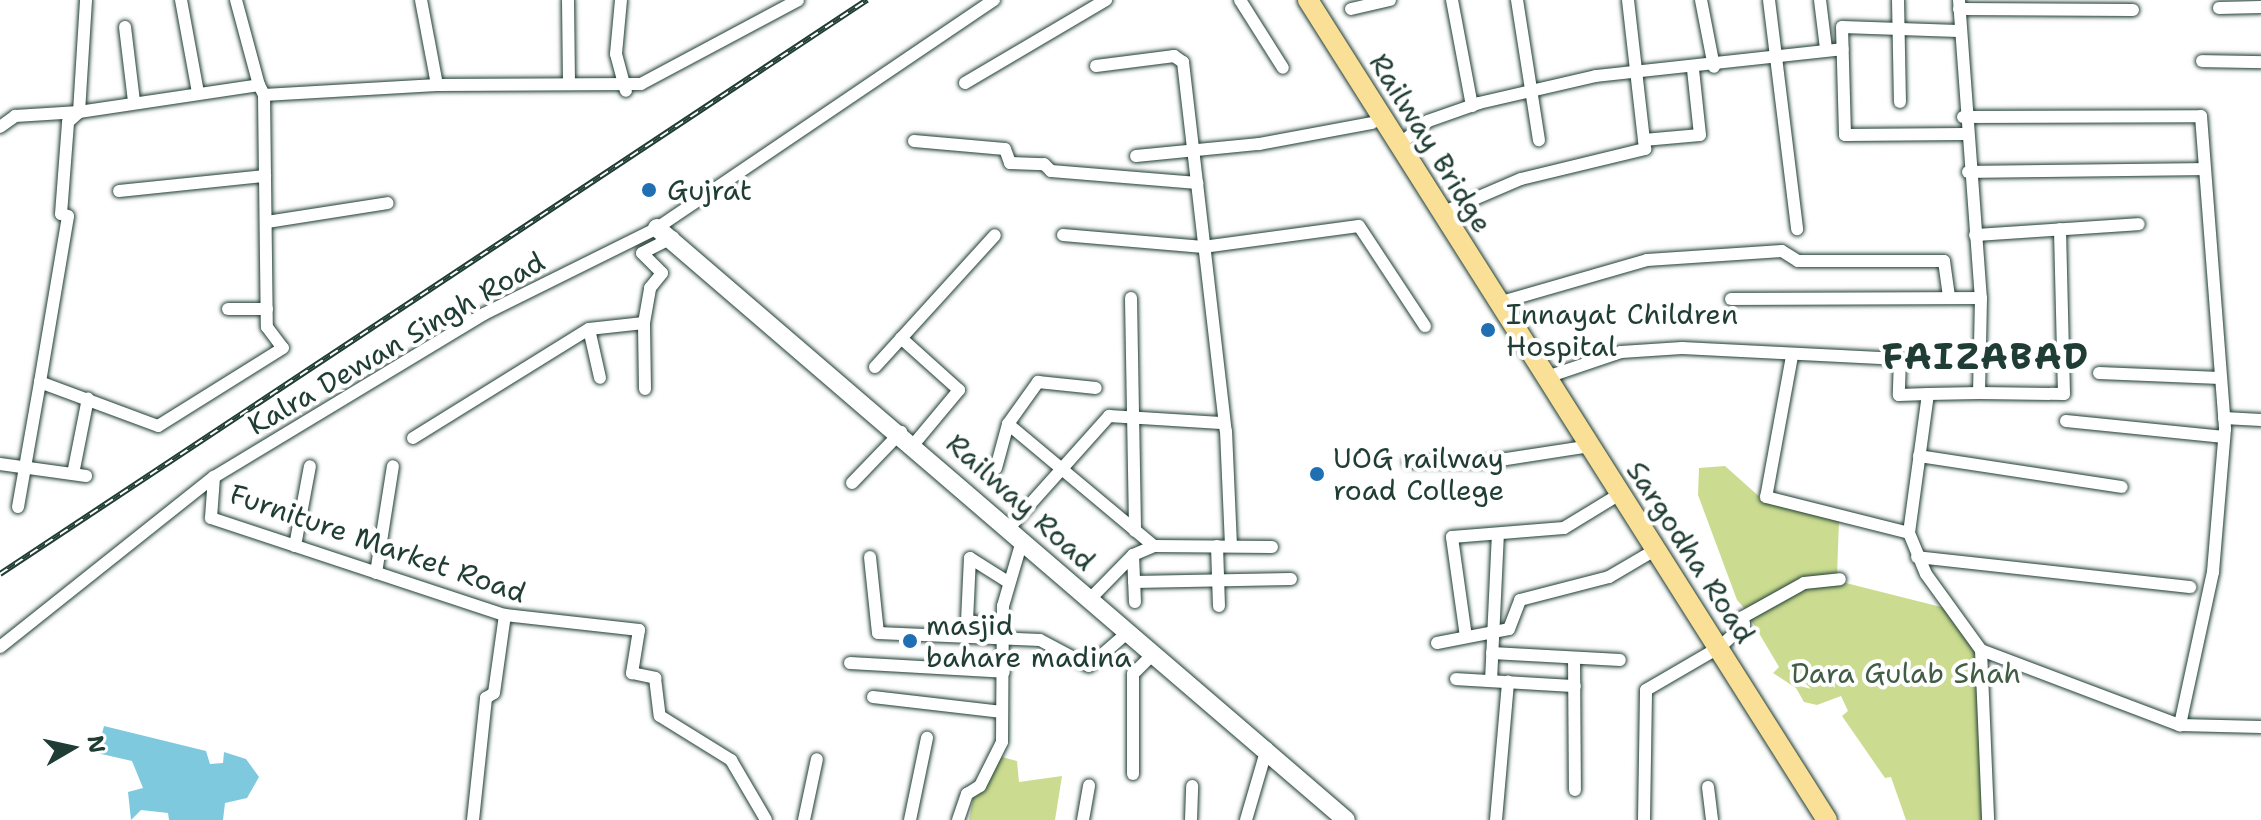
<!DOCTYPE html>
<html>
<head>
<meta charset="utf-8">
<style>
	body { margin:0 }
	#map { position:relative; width:2261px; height:820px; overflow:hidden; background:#fff; font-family:"Shantell Sans",sans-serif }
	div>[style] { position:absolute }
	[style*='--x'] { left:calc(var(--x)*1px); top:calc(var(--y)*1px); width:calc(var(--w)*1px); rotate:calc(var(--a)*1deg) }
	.green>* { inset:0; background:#cbdc90 }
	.water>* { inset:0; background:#7fc9df }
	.roads { filter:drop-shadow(0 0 2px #1f3d34) drop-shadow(0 0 2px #1f3d34) }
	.street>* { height:12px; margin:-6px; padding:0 6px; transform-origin:6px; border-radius:6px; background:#fff }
	.secondary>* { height:18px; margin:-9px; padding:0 9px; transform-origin:9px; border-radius:9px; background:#fff }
	.primary>* { height:20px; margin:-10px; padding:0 10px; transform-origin:10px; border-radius:10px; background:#fadf96 }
	.rail>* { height:6px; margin-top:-3px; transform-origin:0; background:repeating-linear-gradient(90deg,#fff 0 9px,#1f3d34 0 18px); box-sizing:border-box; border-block:2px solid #1f3d34 }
	.dots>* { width:22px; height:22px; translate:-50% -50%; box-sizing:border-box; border:4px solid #fff; border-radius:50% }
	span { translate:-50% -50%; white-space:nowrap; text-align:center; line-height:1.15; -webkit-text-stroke:8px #fff; paint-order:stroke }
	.street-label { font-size:28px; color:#1f3d34 }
	.poi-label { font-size:28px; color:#1f3d34 }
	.left { translate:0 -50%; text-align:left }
	.park-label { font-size:28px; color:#415d46 }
	.district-label { font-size:36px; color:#1f3d34; font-weight:700; letter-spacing:2px }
	.north { position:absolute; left:32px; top:708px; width:80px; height:80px; -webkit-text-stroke:6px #fff; paint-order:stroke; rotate:81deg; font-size:22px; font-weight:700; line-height:32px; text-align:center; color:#1f3d34 }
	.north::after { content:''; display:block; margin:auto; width:28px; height:36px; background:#1f3d34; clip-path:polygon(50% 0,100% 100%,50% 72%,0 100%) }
</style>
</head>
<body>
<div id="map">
	<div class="green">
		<i style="clip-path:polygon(1725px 466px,1762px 499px,1839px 520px,1837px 576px,1808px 577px,1747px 611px,1737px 600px,1698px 495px,1699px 468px)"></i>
		<i style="clip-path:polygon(1834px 580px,1945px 608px,1976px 651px,1982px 820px,1906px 820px,1891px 777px,1885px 778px,1842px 716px,1848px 711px,1841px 696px,1817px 705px,1804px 702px,1796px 688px,1773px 673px,1779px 667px,1750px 618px,1805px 585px)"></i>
		<i style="clip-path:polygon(1002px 757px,1017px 761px,1019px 782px,1062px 776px,1055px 820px,969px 820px,974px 794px)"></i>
	</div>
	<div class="water">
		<i style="clip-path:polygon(104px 726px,206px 751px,210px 764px,223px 763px,224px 752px,246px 759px,259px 777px,247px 798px,225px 803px,223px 820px,169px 820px,168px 813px,141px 810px,131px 820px,128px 792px,143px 788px,132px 761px,97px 753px)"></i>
	</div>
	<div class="roads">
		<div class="street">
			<i style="--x:181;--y:0;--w:95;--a:79.6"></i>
			<i style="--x:236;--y:0;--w:88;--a:74.9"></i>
			<i style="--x:421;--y:0;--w:86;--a:79.3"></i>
			<i style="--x:568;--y:0;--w:84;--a:89.3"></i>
			<i style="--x:621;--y:0;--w:54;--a:95.3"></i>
			<i style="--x:616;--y:54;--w:38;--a:75"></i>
			<i style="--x:1240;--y:0;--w:80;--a:57.7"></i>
			<i style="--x:1452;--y:0;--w:108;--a:79.3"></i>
			<i style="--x:1517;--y:0;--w:142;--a:81.1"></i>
			<i style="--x:1628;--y:0;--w:141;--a:83.5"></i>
			<i style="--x:1644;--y:140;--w:56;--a:-5.1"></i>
			<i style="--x:1700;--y:135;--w:66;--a:-96.1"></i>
			<i style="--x:1701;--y:0;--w:68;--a:79"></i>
			<i style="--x:1769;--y:0;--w:231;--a:83"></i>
			<i style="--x:1820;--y:0;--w:49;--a:83"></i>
			<i style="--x:1898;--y:0;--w:102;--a:88.9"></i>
			<i style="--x:1959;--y:0;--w:299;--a:85.8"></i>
			<i style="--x:1981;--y:298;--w:95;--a:91.2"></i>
			<i style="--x:1979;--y:393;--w:51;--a:178.9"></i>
			<i style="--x:1928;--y:394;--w:140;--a:97.8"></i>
			<i style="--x:1909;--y:533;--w:44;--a:67.5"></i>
			<i style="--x:1926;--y:574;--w:94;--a:54.1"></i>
			<i style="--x:1981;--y:650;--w:170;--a:87.6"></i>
			<i style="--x:2219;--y:8;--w:42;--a:-1.4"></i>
			<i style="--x:1351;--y:9;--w:40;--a:-13"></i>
			<i style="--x:1959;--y:9;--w:174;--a:0.3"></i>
			<i style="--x:125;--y:27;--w:75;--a:83.1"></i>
			<i style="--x:1958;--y:31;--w:116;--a:-178"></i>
			<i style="--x:1842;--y:27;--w:108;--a:88.4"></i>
			<i style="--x:1845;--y:135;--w:119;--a:-0.5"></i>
			<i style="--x:2202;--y:61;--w:59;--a:1"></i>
			<i style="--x:1096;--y:66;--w:79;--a:-7.3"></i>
			<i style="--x:1174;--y:56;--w:11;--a:34"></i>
			<i style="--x:1183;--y:62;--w:371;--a:83.4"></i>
			<i style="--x:1226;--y:431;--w:115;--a:87.5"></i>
			<i style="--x:965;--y:83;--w:164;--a:-30.5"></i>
			<i style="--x:264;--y:95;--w:232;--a:89.3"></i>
			<i style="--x:267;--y:327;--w:26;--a:53"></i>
			<i style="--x:283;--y:348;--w:147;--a:148"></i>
			<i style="--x:158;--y:426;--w:126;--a:-159.6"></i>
			<i style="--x:40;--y:382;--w:168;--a:-80.4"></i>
			<i style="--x:68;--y:216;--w:7;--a:-164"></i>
			<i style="--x:61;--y:214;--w:92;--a:-85.6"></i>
			<i style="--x:68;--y:122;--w:15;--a:-42"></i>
			<i style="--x:79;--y:112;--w:182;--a:-8.5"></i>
			<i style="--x:259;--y:85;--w:11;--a:63"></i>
			<i style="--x:264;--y:95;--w:173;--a:-3.3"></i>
			<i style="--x:437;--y:85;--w:204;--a:-0.3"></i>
			<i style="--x:641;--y:84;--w:178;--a:-28.1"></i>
			<i style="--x:1963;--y:117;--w:238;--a:-0.2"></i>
			<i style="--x:2201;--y:116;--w:314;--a:85.6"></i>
			<i style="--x:2225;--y:429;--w:144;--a:94.8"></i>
			<i style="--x:2213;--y:572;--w:157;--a:102.2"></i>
			<i style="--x:0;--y:127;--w:19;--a:-36"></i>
			<i style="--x:15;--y:116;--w:64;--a:-3.6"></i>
			<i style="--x:79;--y:112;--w:112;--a:-86.4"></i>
			<i style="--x:1406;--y:139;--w:28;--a:-39"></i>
			<i style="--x:1428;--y:121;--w:54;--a:-19.4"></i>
			<i style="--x:1479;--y:103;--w:120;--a:-13"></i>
			<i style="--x:1596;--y:76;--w:248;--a:-6.2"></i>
			<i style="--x:914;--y:141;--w:91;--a:5"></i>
			<i style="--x:1005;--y:149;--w:15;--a:70"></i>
			<i style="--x:1010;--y:163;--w:34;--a:2"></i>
			<i style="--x:1044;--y:164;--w:10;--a:45"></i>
			<i style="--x:1051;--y:171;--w:147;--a:4.7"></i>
			<i style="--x:1136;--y:156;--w:124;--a:-5.6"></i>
			<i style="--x:1259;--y:144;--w:115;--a:-10.5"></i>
			<i style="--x:1968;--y:172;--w:236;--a:-0.7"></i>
			<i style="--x:119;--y:191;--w:147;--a:-5.9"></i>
			<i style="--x:1451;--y:209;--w:76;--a:-23.2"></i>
			<i style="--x:1521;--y:179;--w:128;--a:-13.6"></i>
			<i style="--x:1645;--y:149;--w:9;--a:-96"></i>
			<i style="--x:267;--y:222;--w:122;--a:-8.9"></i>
			<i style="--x:1063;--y:235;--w:141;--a:4.9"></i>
			<i style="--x:1203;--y:247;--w:157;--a:-7.7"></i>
			<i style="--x:1359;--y:226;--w:120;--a:56.6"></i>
			<i style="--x:1975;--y:235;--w:164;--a:-3.8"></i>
			<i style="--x:1131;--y:298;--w:233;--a:89"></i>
			<i style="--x:1731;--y:299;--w:250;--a:-0.2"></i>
			<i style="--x:1505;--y:301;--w:148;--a:-16.1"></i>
			<i style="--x:1647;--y:260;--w:135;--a:-3.8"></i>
			<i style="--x:1782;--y:251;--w:19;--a:32"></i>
			<i style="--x:1798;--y:261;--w:146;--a:0"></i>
			<i style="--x:1944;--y:261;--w:37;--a:82"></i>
			<i style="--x:228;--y:309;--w:39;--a:0"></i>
			<i style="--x:589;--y:329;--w:50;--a:77.3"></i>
			<i style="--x:901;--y:338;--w:78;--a:41.9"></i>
			<i style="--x:959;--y:390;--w:70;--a:129.8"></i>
			<i style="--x:1792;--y:356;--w:143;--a:100.4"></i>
			<i style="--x:1766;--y:497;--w:147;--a:14.1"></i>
			<i style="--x:875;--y:367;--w:178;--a:-47.7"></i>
			<i style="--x:2099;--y:373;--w:121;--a:2.4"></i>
			<i style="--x:1547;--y:377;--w:78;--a:-18.7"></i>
			<i style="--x:1621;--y:352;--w:61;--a:-3.8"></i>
			<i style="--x:1682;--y:348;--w:218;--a:2.9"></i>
			<i style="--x:1900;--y:359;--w:36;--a:92"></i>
			<i style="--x:1899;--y:395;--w:29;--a:-2"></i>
			<i style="--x:645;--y:389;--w:66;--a:-90.9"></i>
			<i style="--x:644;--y:323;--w:36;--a:-80"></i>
			<i style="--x:650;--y:288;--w:19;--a:-51"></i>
			<i style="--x:662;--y:273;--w:28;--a:-135"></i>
			<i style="--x:642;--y:253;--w:35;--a:-27"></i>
			<i style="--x:1979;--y:393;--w:85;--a:0.7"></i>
			<i style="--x:2064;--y:394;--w:165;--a:-91.4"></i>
			<i style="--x:2224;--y:418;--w:37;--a:3"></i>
			<i style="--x:2066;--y:421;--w:159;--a:5.8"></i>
			<i style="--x:1008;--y:424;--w:190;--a:39.9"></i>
			<i style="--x:413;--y:438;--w:207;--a:-31.8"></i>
			<i style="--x:589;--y:329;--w:55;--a:-6.2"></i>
			<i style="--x:1919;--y:456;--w:205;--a:8.7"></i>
			<i style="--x:1409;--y:462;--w:78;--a:0"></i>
			<i style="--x:1487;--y:462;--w:104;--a:-8.8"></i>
			<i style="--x:0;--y:464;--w:87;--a:7.9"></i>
			<i style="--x:996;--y:468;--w:46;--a:-74.7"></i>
			<i style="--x:1008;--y:424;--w:52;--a:-54.5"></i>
			<i style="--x:1038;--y:382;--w:58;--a:5.9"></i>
			<i style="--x:73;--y:474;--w:77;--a:-78.8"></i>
			<i style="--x:214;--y:477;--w:41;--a:94.2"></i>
			<i style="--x:211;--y:518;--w:310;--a:18.3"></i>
			<i style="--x:505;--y:615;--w:135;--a:6.4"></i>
			<i style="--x:639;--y:630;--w:44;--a:99.2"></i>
			<i style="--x:632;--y:673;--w:24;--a:12"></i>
			<i style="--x:655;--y:678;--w:38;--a:83"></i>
			<i style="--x:660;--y:716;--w:84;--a:31.8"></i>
			<i style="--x:731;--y:760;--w:69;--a:59.7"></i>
			<i style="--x:852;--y:483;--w:71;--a:-46.1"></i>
			<i style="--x:18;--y:507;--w:127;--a:-80"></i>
			<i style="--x:1008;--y:529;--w:152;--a:-48.2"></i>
			<i style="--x:1109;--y:416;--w:112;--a:3.6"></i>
			<i style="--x:295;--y:546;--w:81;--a:-79.4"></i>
			<i style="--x:1217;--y:546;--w:60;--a:88.1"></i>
			<i style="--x:1133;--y:555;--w:47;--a:87.6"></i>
			<i style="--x:870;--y:557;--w:76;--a:84"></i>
			<i style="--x:878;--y:633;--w:162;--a:2.5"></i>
			<i style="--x:1040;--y:640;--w:55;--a:28"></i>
			<i style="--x:1089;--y:666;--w:50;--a:-41"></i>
			<i style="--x:1917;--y:557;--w:275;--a:6.3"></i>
			<i style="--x:376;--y:573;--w:108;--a:-81"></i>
			<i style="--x:1134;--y:582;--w:157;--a:-1.1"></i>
			<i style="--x:1089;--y:600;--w:63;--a:-45.6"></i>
			<i style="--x:1133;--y:555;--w:23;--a:-23"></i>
			<i style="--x:1154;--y:546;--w:118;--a:0.5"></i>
			<i style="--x:1003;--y:626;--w:36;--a:-172"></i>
			<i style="--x:967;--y:621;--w:63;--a:-87.3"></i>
			<i style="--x:970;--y:558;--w:45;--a:32.3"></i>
			<i style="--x:1466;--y:637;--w:101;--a:-98"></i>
			<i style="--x:1452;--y:537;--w:112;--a:-4.6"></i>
			<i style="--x:1564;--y:528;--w:66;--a:-31.3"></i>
			<i style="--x:1437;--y:643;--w:73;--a:-11"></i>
			<i style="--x:1509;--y:629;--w:31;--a:-69"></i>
			<i style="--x:1520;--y:600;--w:92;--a:-14.5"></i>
			<i style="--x:1609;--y:577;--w:53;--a:-30.4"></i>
			<i style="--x:0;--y:647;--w:273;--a:-38.5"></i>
			<i style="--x:214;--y:477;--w:315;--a:-31.1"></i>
			<i style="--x:484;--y:314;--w:193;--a:-26.4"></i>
			<i style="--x:657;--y:228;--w:407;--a:-34.1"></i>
			<i style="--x:1981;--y:650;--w:213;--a:20.7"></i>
			<i style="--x:2180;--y:725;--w:81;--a:1.4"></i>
			<i style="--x:1492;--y:653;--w:128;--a:3.1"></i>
			<i style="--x:1574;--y:658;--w:132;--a:89.6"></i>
			<i style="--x:850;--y:663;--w:154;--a:3.3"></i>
			<i style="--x:1456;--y:679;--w:119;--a:3.4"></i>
			<i style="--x:1491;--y:681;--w:147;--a:-87.3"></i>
			<i style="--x:873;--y:697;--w:130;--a:6.6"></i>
			<i style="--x:1133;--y:774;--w:100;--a:-90"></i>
			<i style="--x:1133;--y:674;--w:27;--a:-45"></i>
			<i style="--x:1708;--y:787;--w:33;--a:83"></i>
			<i style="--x:473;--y:820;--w:123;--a:-83.9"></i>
			<i style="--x:486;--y:698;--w:9;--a:-32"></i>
			<i style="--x:494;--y:693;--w:79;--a:-82"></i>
			<i style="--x:804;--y:820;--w:62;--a:-78"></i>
			<i style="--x:910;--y:820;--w:84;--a:-78.3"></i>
			<i style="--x:958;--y:820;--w:28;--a:-71"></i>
			<i style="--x:967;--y:794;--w:15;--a:-32"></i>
			<i style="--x:980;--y:786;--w:49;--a:-63.4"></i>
			<i style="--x:1002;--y:742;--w:136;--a:-89.6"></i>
			<i style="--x:1003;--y:606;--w:68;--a:-73.7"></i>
			<i style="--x:1083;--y:820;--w:35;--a:-80"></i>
			<i style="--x:1191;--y:820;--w:34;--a:-88"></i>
			<i style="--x:1246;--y:820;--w:75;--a:-73.7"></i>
			<i style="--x:1496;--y:820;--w:139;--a:-85"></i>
			<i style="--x:1644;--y:820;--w:130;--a:-89.1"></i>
			<i style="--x:1646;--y:690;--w:86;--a:-30.2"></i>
			<i style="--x:1720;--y:647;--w:33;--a:-43"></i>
			<i style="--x:1744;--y:625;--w:8;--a:-97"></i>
			<i style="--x:1743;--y:617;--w:70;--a:-29.1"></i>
			<i style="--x:1804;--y:583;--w:36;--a:-6"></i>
		</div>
		<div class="secondary">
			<i style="--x:657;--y:228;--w:908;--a:40.67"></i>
		</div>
		<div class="primary">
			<i style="--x:1308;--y:0;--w:970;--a:57.67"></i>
		</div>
	</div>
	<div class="rail">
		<i style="--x:0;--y:574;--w:1040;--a:-33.51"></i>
	</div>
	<div class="dots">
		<i style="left:649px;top:190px;background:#1f6fb2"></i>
		<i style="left:1488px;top:330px;background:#1f6fb2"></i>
		<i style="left:1317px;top:474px;background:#1f6fb2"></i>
		<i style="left:910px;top:641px;background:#1f6fb2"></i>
	</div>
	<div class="street-label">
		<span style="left:1431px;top:143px;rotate:58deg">Railway Bridge</span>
		<span style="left:396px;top:343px;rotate:-30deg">Kalra Dewan Singh Road</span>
		<span style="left:1021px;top:502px;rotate:42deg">Railway Road</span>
		<span style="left:378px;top:543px;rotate:19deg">Furniture Market Road</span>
		<span style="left:1691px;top:552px;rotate:57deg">Sargodha Road</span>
	</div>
	<div class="poi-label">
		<span class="left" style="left:667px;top:190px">Gujrat</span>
		<span class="left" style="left:1506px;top:330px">Innayat Children<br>Hospital</span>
		<span class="left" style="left:1333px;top:474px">UOG railway<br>road College</span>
		<span class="left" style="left:926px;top:641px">masjid<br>bahare madina</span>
	</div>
	<div class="park-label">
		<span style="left:1906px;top:673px">Dara Gulab Shah</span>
	</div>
	<div class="district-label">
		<span style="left:1986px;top:357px">FAIZABAD</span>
	</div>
	<div class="north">N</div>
</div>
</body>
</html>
